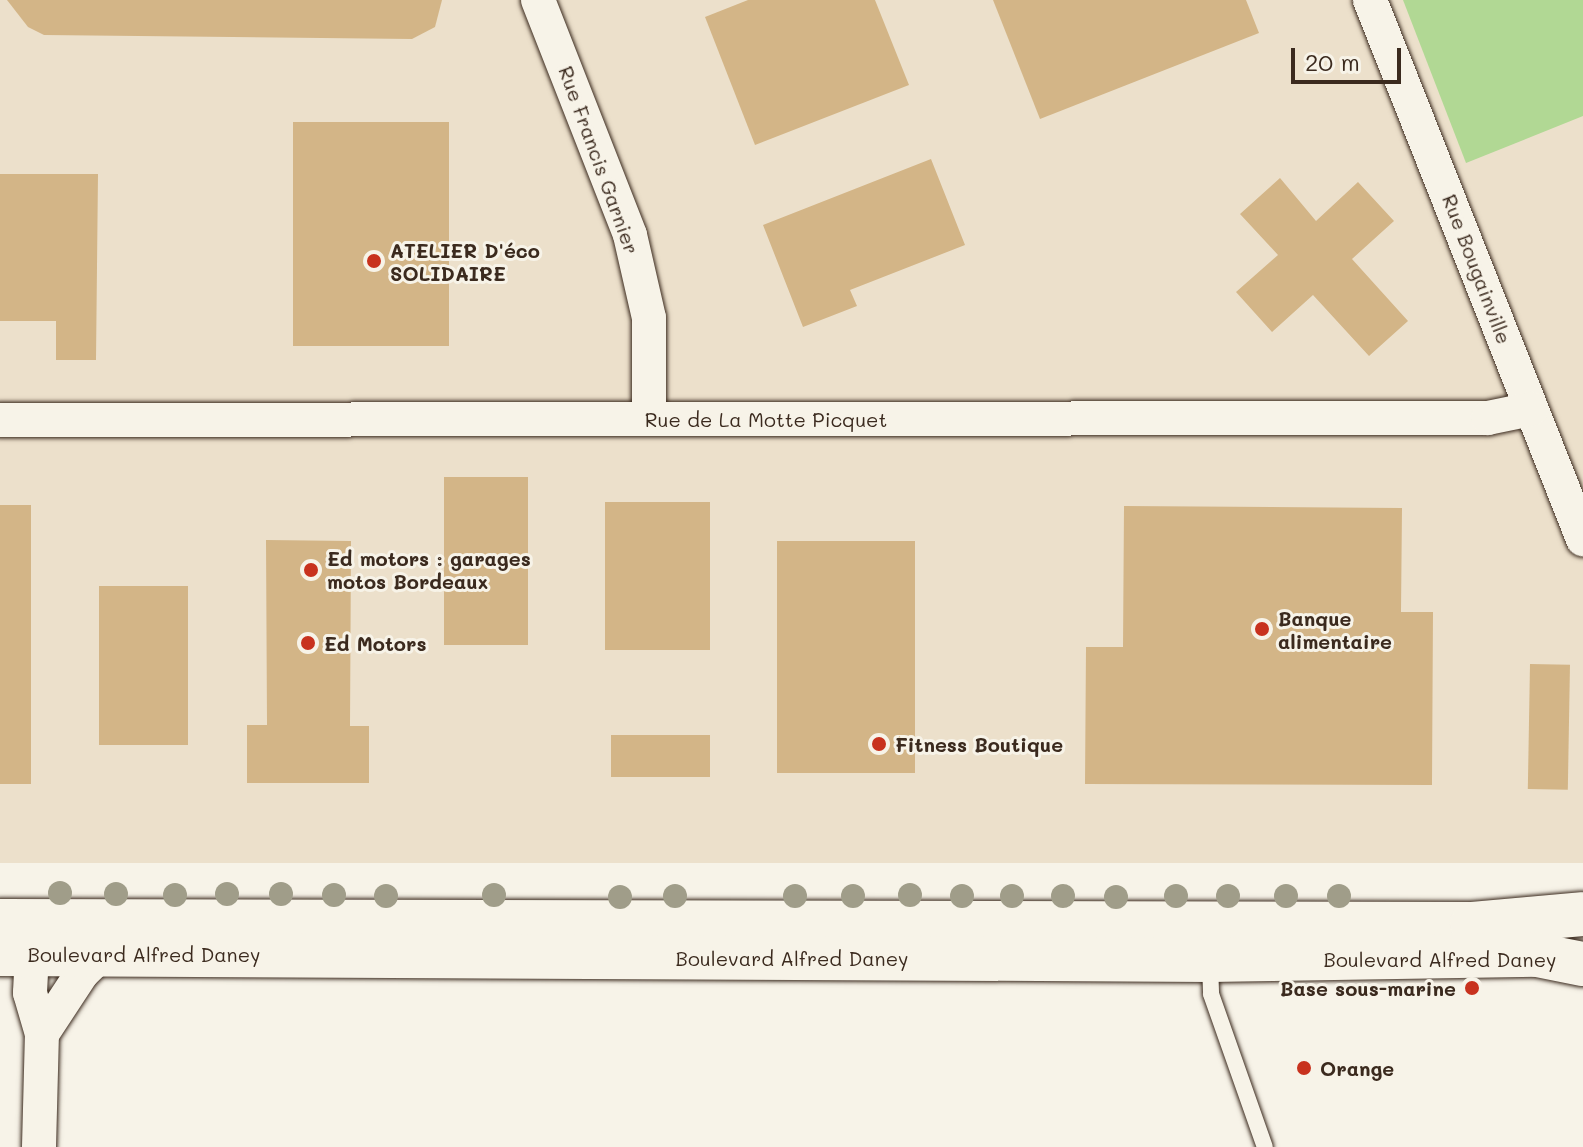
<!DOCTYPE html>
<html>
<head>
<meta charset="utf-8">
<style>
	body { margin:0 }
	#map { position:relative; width:1583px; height:1147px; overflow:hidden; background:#f7f3e8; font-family:Mali,sans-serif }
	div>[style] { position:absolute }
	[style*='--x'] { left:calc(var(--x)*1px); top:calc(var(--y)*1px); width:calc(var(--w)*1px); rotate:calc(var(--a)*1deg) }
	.built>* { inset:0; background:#ece0cb; transform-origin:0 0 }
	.green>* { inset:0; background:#b1d894 }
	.building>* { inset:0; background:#d3b587; transform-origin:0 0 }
	.roads { filter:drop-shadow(0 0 2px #3b2a1e) drop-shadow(0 0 2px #3b2a1e) }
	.service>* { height:16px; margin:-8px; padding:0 8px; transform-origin:8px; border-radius:8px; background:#f7f3e8 }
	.minor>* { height:34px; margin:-17px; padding:0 17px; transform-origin:17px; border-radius:17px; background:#f7f3e8 }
	.secondary>* { height:44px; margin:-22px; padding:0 22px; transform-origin:22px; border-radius:22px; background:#f7f3e8 }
	.trees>* { width:24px; height:24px; margin:-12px; border-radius:50%; background:#a09d89 }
	.dots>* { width:22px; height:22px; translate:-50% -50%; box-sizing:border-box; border:4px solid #f7f3e8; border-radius:50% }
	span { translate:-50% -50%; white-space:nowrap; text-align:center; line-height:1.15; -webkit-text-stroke:6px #f7f3e8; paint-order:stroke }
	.street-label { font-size:20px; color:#3b2a1e }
	.poi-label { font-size:20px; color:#3b2a1e; font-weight:700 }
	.left { translate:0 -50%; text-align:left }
	.right { translate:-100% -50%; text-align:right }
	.scale { position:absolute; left:1291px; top:48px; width:110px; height:36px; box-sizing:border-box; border:4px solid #3b2a1e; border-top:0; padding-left:10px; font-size:24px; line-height:28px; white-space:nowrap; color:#3b2a1e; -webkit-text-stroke:6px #f7f3e8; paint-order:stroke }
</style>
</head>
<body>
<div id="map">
	<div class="built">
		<i style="left:0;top:0;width:1583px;height:863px"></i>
	</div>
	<div class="green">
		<i style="clip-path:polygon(1403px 0,1583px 0,1583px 116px,1466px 163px)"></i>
	</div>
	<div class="building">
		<i style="clip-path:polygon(7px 0,442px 0,435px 27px,412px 39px,44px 35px,28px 27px)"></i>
		<i style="clip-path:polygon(748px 0,875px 0,909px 85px,755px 145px,705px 17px)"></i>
		<i style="clip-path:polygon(993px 0,1246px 0,1259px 33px,1040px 119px)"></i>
		<i style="left:293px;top:122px;width:156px;height:224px"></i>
		<i style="clip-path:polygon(931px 159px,965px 245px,850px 290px,857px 306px,803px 327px,763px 225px)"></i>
		<i style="clip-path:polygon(0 174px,98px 174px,96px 360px,56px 360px,56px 321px,0 321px)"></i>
		<i style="clip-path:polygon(1280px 178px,1316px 221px,1358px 182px,1394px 221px,1352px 259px,1408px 321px,1369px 356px,1313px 295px,1272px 332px,1236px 292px,1278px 255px,1240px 214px)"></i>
		<i style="left:444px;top:477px;width:84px;height:168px"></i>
		<i style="left:605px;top:502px;width:105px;height:148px"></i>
		<i style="left:0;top:505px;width:31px;height:279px"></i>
		<i style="clip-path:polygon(1124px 506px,1402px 508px,1401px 612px,1433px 612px,1432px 785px,1085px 784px,1086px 647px,1123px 647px)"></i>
		<i style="clip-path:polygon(266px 540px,351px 541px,350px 726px,369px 726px,369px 783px,247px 783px,247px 725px,267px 725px)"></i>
		<i style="left:777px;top:541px;width:138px;height:232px"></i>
		<i style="left:99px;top:586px;width:89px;height:159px"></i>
		<i style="left:1530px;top:664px;width:40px;height:125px;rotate:1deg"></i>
		<i style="left:611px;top:735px;width:99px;height:42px"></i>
	</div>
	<div class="roads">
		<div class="service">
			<i style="--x:1210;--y:963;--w:31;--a:88"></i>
			<i style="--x:1211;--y:994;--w:162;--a:70.6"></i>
		</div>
		<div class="minor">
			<i style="--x:538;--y:0;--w:252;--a:68.6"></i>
			<i style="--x:630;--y:235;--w:85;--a:77.1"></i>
			<i style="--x:649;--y:318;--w:101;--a:90"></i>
			<i style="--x:1370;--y:0;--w:580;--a:68.44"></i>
			<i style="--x:0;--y:420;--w:1488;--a:-0.08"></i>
			<i style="--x:1488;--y:418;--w:44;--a:-11.8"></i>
			<i style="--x:47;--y:935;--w:24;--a:128"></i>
			<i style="--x:32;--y:954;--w:39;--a:93"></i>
			<i style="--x:30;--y:993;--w:43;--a:73.7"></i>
			<i style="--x:42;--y:1034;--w:73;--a:-56.7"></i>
			<i style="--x:82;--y:973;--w:28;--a:-44"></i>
			<i style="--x:39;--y:1147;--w:113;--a:-88.5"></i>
		</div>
		<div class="secondary">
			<i style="--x:0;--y:921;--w:1472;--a:0.12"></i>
			<i style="--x:1472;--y:924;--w:111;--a:-5.1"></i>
			<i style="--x:0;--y:954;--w:1210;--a:0.28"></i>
			<i style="--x:1210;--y:960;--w:327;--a:-0.9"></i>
			<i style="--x:1537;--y:955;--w:47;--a:11.1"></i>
		</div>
	</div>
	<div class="trees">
		<i style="left:60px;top:893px"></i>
		<i style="left:116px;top:894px"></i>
		<i style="left:227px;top:894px"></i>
		<i style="left:281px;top:894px"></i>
		<i style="left:175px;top:895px"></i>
		<i style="left:334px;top:895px"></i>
		<i style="left:494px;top:895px"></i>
		<i style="left:910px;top:895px"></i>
		<i style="left:386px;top:896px"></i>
		<i style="left:675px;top:896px"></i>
		<i style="left:795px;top:896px"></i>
		<i style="left:853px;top:896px"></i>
		<i style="left:962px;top:896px"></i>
		<i style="left:1012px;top:896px"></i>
		<i style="left:1063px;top:896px"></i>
		<i style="left:1176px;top:896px"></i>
		<i style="left:1228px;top:896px"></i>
		<i style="left:1286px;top:896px"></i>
		<i style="left:1339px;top:896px"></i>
		<i style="left:620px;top:897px"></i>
		<i style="left:1116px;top:897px"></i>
	</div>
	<div class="dots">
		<i style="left:374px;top:261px;background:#c8321e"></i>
		<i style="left:311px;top:570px;background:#c8321e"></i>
		<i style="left:1262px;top:629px;background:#c8321e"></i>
		<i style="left:308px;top:643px;background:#c8321e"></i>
		<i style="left:879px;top:744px;background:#c8321e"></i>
		<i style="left:1472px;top:988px;background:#c8321e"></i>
		<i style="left:1304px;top:1068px;background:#c8321e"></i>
	</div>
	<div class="street-label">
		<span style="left:599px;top:160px;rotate:70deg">Rue Francis Garnier</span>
		<span style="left:1477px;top:269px;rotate:69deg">Rue Bougainville</span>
		<span style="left:766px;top:419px">Rue de La Motte Picquet</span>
		<span style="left:144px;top:954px">Boulevard Alfred Daney</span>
		<span style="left:792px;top:958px">Boulevard Alfred Daney</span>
		<span style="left:1440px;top:959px">Boulevard Alfred Daney</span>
	</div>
	<div class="poi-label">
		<span class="left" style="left:390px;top:262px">ATELIER D'éco<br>SOLIDAIRE</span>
		<span class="left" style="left:327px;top:570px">Ed motors : garages<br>motos Bordeaux</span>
		<span class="left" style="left:1278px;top:630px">Banque<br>alimentaire</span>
		<span class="left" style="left:324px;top:643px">Ed Motors</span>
		<span class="left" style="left:895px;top:744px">Fitness Boutique</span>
		<span class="right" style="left:1456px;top:988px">Base sous-marine</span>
		<span class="left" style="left:1320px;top:1068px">Orange</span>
	</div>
	<div class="scale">20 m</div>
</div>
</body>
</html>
